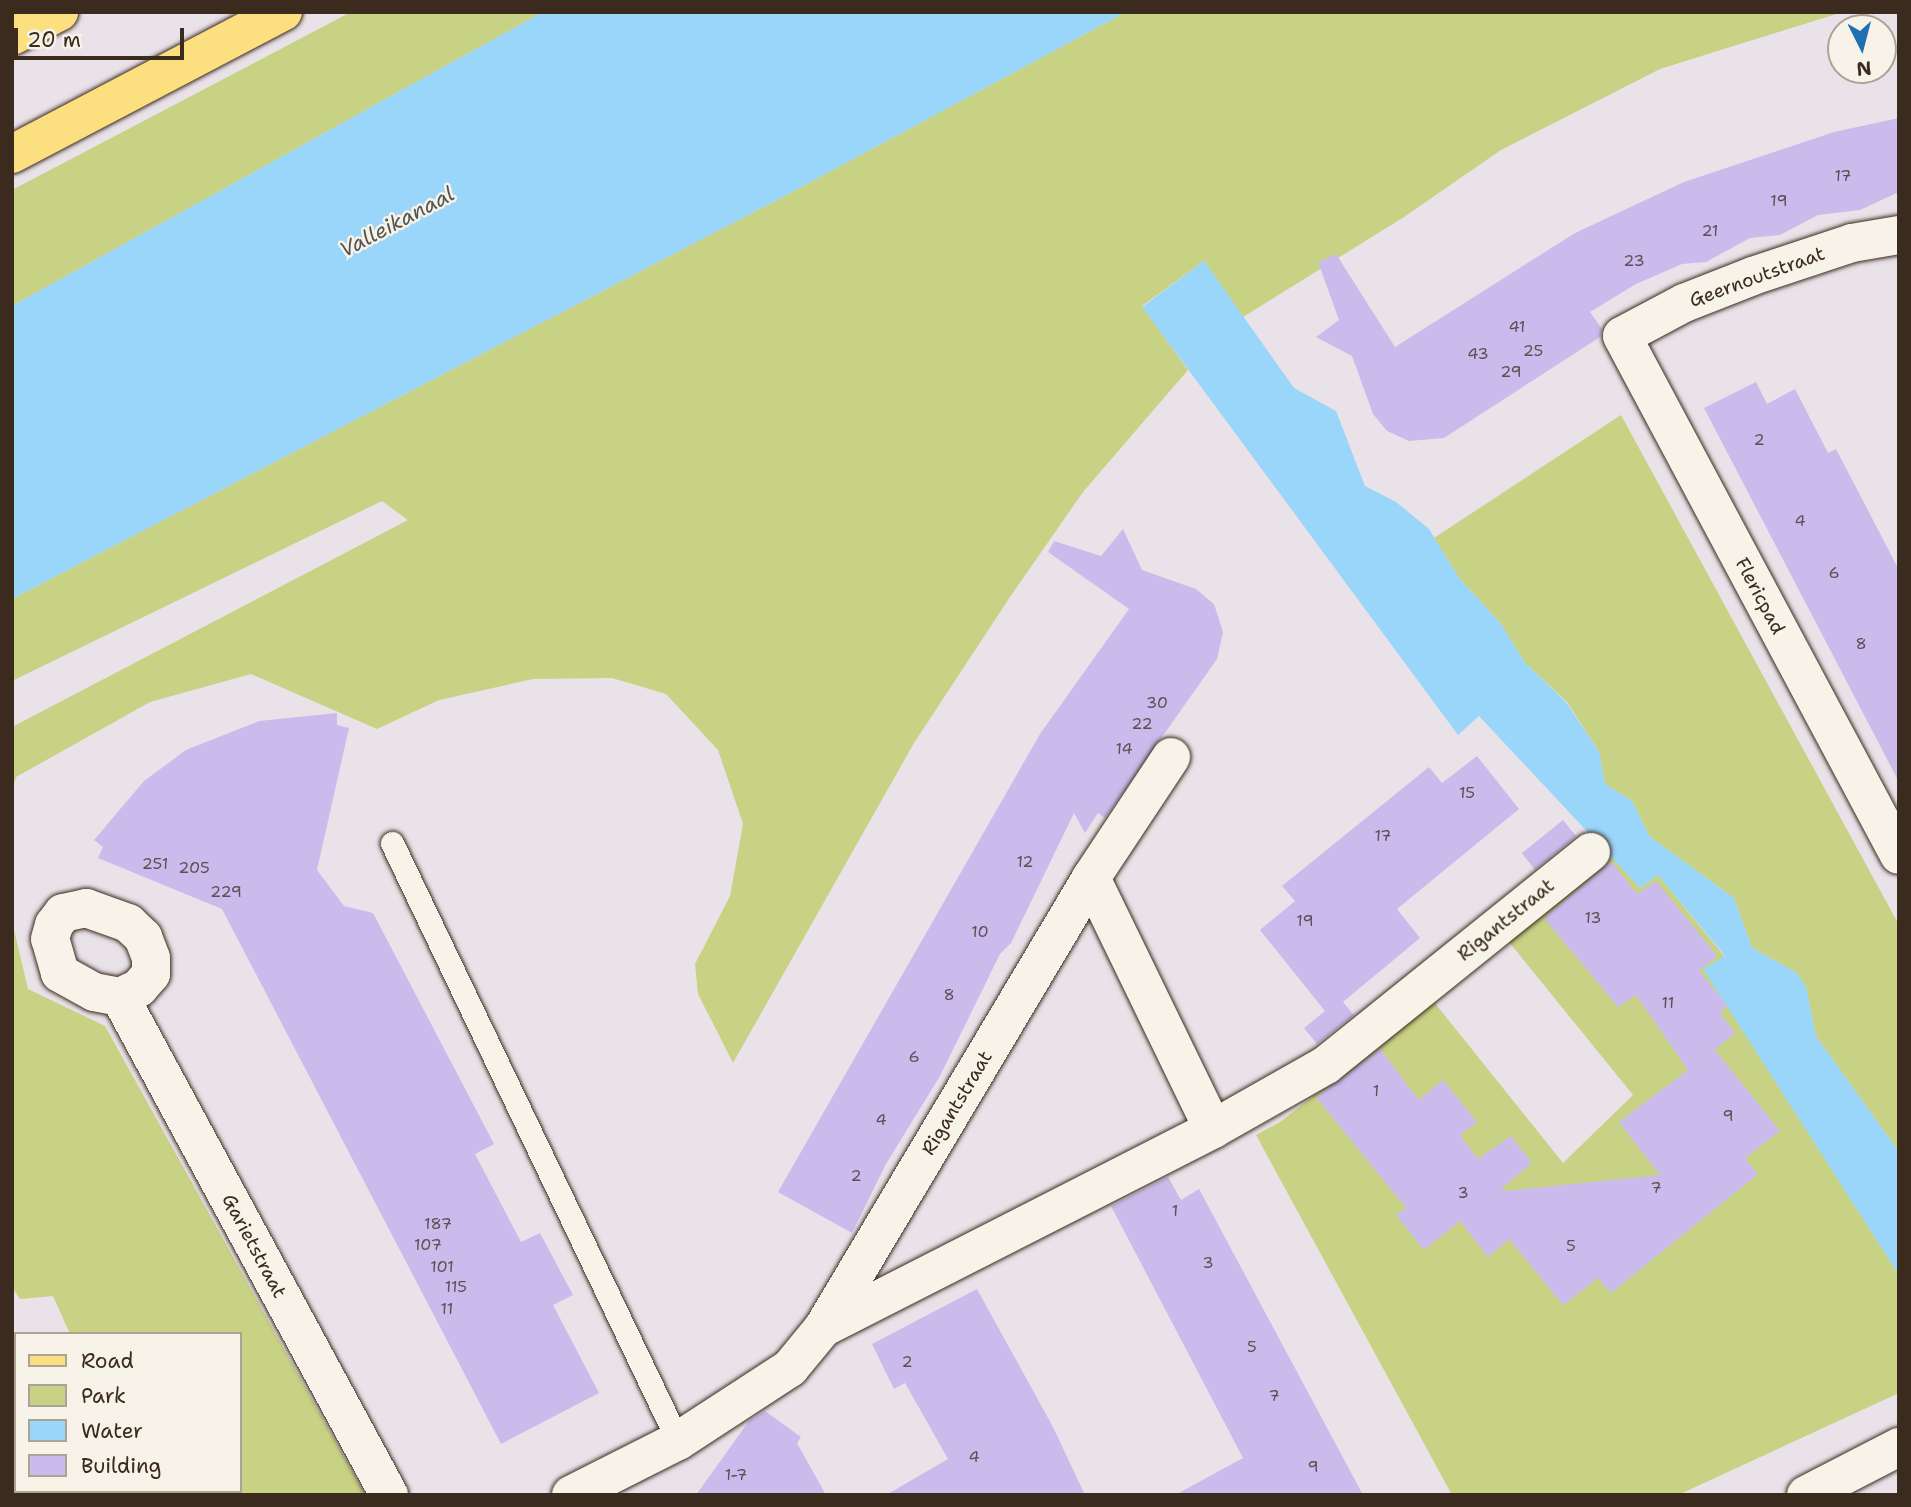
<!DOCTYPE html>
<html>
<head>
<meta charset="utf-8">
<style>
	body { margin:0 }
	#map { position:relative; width:1911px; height:1507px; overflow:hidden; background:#eae2e9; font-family:"Shantell Sans",sans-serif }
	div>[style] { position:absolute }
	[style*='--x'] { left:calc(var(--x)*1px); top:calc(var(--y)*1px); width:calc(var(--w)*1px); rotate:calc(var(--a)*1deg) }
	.green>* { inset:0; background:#c7d285 }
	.water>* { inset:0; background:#9ad5fa }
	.building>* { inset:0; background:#cabbec; transform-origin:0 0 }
	.roads { filter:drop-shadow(0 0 2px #3b2a1e) drop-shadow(0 0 2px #3b2a1e) }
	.lane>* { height:23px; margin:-11.5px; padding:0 11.5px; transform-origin:11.5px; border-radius:11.5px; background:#f7f3e8 }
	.street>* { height:38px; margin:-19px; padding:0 19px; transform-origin:19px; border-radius:19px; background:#f7f3e8 }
	.secondary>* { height:38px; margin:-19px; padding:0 19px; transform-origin:19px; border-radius:19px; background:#f7f3e8 }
	.primary>* { height:38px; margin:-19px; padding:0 19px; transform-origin:19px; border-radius:19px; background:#fce080 }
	span { translate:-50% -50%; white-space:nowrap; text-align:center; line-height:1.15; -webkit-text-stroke:5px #f7f3e8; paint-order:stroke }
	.number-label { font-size:16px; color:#5f4e52 }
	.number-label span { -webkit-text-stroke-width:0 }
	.street-label { font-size:19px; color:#3b2a1e }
	.water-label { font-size:21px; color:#535555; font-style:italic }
	.frame { position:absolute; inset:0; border:14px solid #3b2a1e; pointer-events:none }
	.legend { position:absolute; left:14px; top:1332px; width:228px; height:161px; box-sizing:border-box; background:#f7f3e8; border:2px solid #aca397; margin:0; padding:9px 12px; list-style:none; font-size:21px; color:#3b2a1e }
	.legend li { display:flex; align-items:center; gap:14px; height:35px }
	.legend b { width:35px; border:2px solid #aca397 }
	.north { position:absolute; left:1827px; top:14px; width:70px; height:70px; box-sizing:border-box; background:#f7f3e8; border:2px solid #aca397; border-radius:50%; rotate:174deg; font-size:19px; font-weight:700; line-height:28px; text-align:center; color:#3b2a1e }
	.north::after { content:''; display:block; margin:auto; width:24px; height:32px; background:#1f6fb2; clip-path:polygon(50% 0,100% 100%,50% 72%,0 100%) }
	.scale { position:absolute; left:14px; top:28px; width:170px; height:32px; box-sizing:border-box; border:4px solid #3b2a1e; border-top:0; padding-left:9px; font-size:21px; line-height:24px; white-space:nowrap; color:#3b2a1e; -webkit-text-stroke:5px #f7f3e8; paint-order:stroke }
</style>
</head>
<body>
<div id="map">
	<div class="green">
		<i style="clip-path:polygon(351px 12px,543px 12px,12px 306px,12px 190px)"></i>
		<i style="clip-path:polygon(1126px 12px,1843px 12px,1660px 69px,1501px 150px,1404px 217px,1243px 317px,1204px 261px,1142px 306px,1188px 370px,1083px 492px,1010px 597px,914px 743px,733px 1063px,698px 994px,695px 964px,730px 896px,743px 824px,718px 750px,666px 694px,612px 678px,533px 679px,439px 700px,377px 729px,251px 674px,150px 702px,16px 777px,12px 791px,12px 727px,408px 520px,382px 501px,12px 681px,12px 599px,777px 200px)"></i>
		<i style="clip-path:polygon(1621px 415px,1899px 925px,1899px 1152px,1816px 1036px,1806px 988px,1797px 973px,1752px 948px,1734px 898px,1650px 837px,1632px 801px,1605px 784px,1599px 752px,1567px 702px,1525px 663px,1501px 624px,1459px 578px,1434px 538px)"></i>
		<i style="clip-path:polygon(1612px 856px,1640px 888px,1658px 875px,1725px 957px,1704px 969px,1899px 1275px,1899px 1393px,1678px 1495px,1452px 1495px,1256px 1135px,1280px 1122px,1434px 1002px,1563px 1163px,1633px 1095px,1505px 937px)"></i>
		<i style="clip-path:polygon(12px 921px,28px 989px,105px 1026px,365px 1495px,137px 1495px,135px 1491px,240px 1491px,240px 1334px,70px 1334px,53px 1296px,20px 1299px,12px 1287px)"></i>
	</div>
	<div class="water">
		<i style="clip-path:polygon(543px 12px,1126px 12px,777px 200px,12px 599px,12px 306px)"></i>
		<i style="clip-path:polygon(1204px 261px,1294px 388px,1336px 411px,1365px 486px,1396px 502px,1429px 529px,1459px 578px,1501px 624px,1525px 663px,1566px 702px,1599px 752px,1605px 784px,1632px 801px,1650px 837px,1734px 898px,1752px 948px,1797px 973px,1806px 987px,1816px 1036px,1899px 1152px,1899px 1275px,1703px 969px,1725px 956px,1658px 875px,1640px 888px,1479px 716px,1458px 735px,1142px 307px)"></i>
	</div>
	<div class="building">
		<i style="clip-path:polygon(1899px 118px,1899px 192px,1860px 210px,1818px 215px,1780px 235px,1750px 238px,1706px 262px,1682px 264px,1636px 284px,1590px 312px,1602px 329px,1600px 337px,1444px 438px,1409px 441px,1387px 431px,1373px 414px,1352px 356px,1316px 337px,1339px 320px,1318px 262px,1336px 254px,1395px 347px,1575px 233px,1684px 182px,1834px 132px)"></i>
		<i style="clip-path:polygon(1756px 382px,1767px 404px,1795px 389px,1828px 453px,1836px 449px,1899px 570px,1899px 782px,1704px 408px)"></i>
		<i style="clip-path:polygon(1123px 529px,1142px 570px,1196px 589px,1214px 604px,1223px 632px,1217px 659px,1105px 818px,1098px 813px,1085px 833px,1074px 813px,1011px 943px,1000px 954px,940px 1076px,886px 1164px,852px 1233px,778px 1192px,1040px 734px,1129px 609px,1048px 552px,1054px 541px,1101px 556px)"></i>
		<i style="clip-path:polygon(337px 713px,337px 725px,349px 728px,317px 870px,344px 906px,373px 913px,494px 1144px,475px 1154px,521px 1242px,540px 1233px,573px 1295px,553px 1305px,599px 1393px,501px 1444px,222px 909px,98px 858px,103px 847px,94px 840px,144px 781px,186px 750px,259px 721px)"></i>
		<i style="clip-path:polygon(1477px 756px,1519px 809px,1397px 909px,1420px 938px,1343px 1002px,1354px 1015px,1317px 1044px,1304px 1028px,1325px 1011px,1260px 930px,1295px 901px,1282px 886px,1429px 767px,1442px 783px)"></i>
		<i style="left:1563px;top:820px;width:21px;height:53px;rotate:51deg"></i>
		<i style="clip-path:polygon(1611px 861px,1637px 894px,1656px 881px,1717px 956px,1699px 971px,1727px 1005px,1720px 1013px,1735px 1033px,1699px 1062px,1715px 1050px,1780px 1131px,1745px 1158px,1758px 1174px,1611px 1293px,1598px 1278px,1563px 1305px,1509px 1239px,1488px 1257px,1460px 1221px,1424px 1250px,1396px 1215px,1406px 1208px,1316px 1097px,1380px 1049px,1419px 1100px,1443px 1080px,1477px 1122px,1460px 1135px,1478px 1159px,1511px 1136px,1532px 1163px,1502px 1188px,1505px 1191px,1660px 1175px,1619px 1122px,1688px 1070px,1636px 995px,1618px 1007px,1544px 918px)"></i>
		<i style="clip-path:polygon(1168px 1177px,1181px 1200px,1199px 1189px,1363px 1495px,1175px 1495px,1243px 1458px,1111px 1206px)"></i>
		<i style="clip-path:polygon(977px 1289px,1053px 1427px,1085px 1495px,886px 1495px,948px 1459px,905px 1383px,894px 1389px,872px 1344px)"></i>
		<i style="clip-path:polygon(765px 1411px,801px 1437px,797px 1443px,826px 1495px,696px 1495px,749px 1421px)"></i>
	</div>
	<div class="roads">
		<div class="lane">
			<i style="--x:392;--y:843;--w:663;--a:64.44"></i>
		</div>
		<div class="street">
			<i style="--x:1899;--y:235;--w:48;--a:170.3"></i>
			<i style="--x:1852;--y:243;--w:104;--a:161.6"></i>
			<i style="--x:1753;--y:276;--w:74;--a:158.6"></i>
			<i style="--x:1684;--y:303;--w:70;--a:152"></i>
			<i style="--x:1622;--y:336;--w:588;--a:61.91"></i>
			<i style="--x:86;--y:908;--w:45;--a:19.7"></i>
			<i style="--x:128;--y:923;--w:21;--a:43"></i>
			<i style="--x:143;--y:937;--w:22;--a:69"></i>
			<i style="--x:151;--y:958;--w:16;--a:90"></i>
			<i style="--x:151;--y:974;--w:18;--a:131"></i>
			<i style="--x:139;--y:988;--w:21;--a:155"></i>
			<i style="--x:120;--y:997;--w:26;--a:-169"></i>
			<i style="--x:94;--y:992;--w:39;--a:-151"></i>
			<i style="--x:60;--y:973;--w:35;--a:-106"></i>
			<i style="--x:50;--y:939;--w:15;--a:-74"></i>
			<i style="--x:54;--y:925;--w:15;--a:-53"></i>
			<i style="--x:63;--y:913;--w:24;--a:-12"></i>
			<i style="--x:120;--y:997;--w:566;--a:61.62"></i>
			<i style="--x:1213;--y:1129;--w:130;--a:-29.5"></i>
			<i style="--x:1326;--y:1065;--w:340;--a:-38.8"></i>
			<i style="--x:823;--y:1328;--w:438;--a:-27"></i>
			<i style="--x:1213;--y:1129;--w:279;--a:-115.9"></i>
			<i style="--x:571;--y:1495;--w:120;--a:-26.8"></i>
			<i style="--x:678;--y:1441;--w:134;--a:-33.1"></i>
			<i style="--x:790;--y:1368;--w:52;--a:-50.5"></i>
			<i style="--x:823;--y:1328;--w:524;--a:-59.22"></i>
			<i style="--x:1091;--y:878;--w:145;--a:-56.5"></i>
			<i style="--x:1806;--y:1495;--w:105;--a:-27.3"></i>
		</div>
		<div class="secondary">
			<i style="--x:12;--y:1418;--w:8;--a:60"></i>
			<i style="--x:48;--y:1491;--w:4;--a:63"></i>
		</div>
		<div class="primary">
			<i style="--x:12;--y:36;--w:53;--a:-27.1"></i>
			<i style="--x:12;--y:154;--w:306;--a:-27.7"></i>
		</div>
	</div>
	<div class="number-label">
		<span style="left:1843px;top:176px">17</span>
		<span style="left:1779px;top:201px">19</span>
		<span style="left:1710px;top:231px">21</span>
		<span style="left:1634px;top:261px">23</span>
		<span style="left:1517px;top:327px">41</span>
		<span style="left:1533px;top:351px">25</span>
		<span style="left:1478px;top:354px">43</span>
		<span style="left:1511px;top:372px">29</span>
		<span style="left:1759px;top:440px">2</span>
		<span style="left:1800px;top:521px">4</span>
		<span style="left:1834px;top:573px">6</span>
		<span style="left:1861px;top:644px">8</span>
		<span style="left:1157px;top:703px">30</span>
		<span style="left:1142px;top:724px">22</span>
		<span style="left:1124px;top:749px">14</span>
		<span style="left:1467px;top:793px">15</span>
		<span style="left:1383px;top:836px">17</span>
		<span style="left:1025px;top:862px">12</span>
		<span style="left:155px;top:864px">251</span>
		<span style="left:194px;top:868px">205</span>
		<span style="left:226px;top:892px">229</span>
		<span style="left:1593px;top:918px">13</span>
		<span style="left:1305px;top:921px">19</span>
		<span style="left:980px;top:932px">10</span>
		<span style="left:949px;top:995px">8</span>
		<span style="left:1668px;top:1003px">11</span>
		<span style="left:914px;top:1057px">6</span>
		<span style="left:1376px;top:1091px">1</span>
		<span style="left:1728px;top:1116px">9</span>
		<span style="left:881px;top:1120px">4</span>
		<span style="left:856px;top:1176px">2</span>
		<span style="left:1656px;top:1188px">7</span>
		<span style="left:1463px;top:1193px">3</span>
		<span style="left:1175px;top:1211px">1</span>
		<span style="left:438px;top:1224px">187</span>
		<span style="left:428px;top:1245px">107</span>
		<span style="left:1571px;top:1246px">5</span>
		<span style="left:1208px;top:1263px">3</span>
		<span style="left:442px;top:1267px">101</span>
		<span style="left:456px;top:1287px">115</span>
		<span style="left:447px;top:1309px">11</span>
		<span style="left:1252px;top:1347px">5</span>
		<span style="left:907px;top:1362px">2</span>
		<span style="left:1274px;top:1396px">7</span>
		<span style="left:974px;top:1457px">4</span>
		<span style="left:1313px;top:1467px">9</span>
		<span style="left:736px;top:1475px">1-7</span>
	</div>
	<div class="street-label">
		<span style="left:1757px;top:277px;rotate:-20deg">Geernoutstraat</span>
		<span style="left:1760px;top:596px;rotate:62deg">Flericpad</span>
		<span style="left:1506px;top:920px;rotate:-39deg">Rigantstraat</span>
		<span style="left:957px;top:1103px;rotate:-59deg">Rigantstraat</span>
		<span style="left:254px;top:1246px;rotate:62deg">Garietstraat</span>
	</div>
	<div class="water-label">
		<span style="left:397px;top:222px;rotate:-28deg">Valleikanaal</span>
	</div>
	<div class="frame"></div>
	<ul class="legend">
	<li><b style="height:9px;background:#fce080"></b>Road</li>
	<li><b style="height:19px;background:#c7d285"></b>Park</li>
	<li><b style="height:19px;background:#9ad5fa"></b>Water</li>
	<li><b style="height:19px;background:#cabbec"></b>Building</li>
	</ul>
	<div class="north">N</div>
	<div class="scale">20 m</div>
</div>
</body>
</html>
